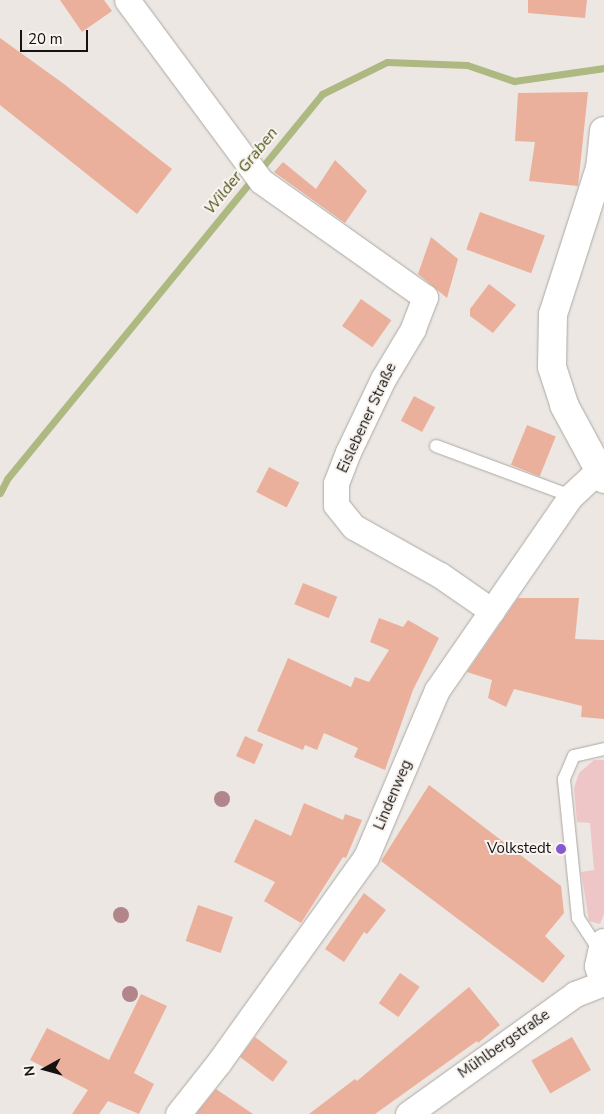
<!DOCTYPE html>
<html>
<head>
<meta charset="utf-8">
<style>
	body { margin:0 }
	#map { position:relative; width:604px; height:1114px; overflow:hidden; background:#ece7e3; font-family:"Nunito Sans",sans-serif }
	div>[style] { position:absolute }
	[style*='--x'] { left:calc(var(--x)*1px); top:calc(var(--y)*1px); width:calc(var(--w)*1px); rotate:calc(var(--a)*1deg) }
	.green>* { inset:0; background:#efc6c8 }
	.stream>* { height:7px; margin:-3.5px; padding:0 3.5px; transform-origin:3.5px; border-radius:3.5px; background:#aeb881 }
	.building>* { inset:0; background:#ebb09c; transform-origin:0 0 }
	.roads { filter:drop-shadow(0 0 1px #aca8a3) drop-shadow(0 0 1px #aca8a3) }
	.service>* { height:12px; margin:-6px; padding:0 6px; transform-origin:6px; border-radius:6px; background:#fff }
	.minor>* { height:25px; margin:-12.5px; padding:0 12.5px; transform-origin:12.5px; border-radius:12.5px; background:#fff }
	.secondary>* { height:28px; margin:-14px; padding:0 14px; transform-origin:14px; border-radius:14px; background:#fff }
	.trees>* { width:16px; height:16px; margin:-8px; border-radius:50%; background:#b18589 }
	.dots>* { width:14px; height:14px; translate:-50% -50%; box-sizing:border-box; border:2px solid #f9f4f0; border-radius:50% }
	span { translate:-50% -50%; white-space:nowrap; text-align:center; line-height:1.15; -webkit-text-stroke:4px #f9f4f0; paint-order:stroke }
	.street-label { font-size:15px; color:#141311 }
	.poi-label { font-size:15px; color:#141311 }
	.right { translate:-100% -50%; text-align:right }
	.water-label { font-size:16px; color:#4c5416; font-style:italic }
	.north { position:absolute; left:20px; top:1044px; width:50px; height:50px; -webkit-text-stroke:4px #f9f4f0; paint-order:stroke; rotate:263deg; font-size:14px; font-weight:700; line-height:20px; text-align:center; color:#141311 }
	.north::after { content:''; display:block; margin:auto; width:18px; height:22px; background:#141311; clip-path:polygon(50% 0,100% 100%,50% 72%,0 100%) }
	.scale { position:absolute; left:20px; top:30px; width:68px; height:22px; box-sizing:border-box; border:2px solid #141311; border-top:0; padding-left:6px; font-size:15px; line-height:18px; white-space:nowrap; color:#141311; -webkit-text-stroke:4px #f9f4f0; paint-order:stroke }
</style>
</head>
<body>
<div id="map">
	<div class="green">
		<i style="clip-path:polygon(594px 760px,604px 760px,604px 914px,600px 924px,589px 921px,581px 872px,594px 870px,590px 823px,577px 822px,574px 788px,579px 773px)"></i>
	</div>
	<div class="stream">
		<i style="--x:0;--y:493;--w:16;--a:-63"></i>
		<i style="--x:7;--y:479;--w:497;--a:-50.7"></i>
		<i style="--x:322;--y:94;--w:72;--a:-26.2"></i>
		<i style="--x:387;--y:62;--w:80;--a:2.1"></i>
		<i style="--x:467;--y:65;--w:50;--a:18.8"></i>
		<i style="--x:514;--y:81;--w:91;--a:-8.2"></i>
	</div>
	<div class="building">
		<i style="clip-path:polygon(60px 0,104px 0,112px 11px,82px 32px)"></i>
		<i style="clip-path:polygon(528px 0,587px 0,585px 18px,528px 13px)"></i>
		<i style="clip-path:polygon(0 38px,64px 84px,172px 169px,137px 214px,0 105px)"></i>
		<i style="clip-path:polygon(588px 92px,578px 186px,529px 181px,535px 142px,515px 141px,518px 93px)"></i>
		<i style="clip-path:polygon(335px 160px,367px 191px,345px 223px,274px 172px,283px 162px,316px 189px)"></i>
		<i style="left:480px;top:212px;width:69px;height:40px;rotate:20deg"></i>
		<i style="clip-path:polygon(431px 237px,458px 259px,447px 298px,418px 274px)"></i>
		<i style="clip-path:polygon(489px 284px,516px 305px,493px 333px,470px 316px,470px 309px)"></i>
		<i style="left:361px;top:299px;width:37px;height:33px;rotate:35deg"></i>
		<i style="left:414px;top:396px;width:24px;height:28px;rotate:28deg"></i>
		<i style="left:527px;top:425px;width:31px;height:43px;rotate:22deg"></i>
		<i style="left:269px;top:467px;width:34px;height:28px;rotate:27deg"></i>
		<i style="left:303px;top:583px;width:37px;height:23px;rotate:22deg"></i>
		<i style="clip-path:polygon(518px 598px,579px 598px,575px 639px,604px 640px,604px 719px,581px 717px,582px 706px,514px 689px,506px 707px,488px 698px,492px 680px,467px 672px)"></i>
		<i style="clip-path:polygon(379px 618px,403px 627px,408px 620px,439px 638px,413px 690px,385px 770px,354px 757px,358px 748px,324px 733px,317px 750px,305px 745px,303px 750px,257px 731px,288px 658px,351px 687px,355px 677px,369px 682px,389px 650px,370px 642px)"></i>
		<i style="left:245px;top:736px;width:20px;height:22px;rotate:24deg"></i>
		<i style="clip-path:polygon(429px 785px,561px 886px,564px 913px,545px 936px,565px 956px,543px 983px,381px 861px)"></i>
		<i style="clip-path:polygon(304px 803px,343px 820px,345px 814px,362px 820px,346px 858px,343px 857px,301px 923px,264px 901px,275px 882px,234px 862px,255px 819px,291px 836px)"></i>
		<i style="clip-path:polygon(364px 893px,386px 910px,367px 934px,364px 932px,344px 962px,325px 949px)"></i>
		<i style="left:198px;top:905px;width:37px;height:38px;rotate:19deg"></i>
		<i style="left:400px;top:973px;width:24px;height:37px;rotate:35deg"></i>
		<i style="clip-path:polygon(469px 987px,500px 1025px,478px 1043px,477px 1041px,375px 1114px,309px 1114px,355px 1079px,357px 1081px)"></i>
		<i style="clip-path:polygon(141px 994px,167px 1006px,134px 1073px,154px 1084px,139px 1114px,108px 1101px,99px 1114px,72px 1114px,88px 1090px,30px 1060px,47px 1028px,109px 1060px)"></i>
		<i style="left:255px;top:1037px;width:41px;height:25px;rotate:37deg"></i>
		<i style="left:572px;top:1037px;width:38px;height:47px;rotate:60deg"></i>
		<i style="clip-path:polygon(216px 1089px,253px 1114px,196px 1114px)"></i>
	</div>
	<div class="roads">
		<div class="service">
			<i style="--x:436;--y:446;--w:144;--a:20.3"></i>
			<i style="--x:601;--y:953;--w:42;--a:-123.3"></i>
			<i style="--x:578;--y:918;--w:140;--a:-95.8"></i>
			<i style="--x:564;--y:779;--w:25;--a:-67"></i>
			<i style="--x:574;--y:756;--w:31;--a:-13"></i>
		</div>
		<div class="minor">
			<i style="--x:127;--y:0;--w:225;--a:53.5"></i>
			<i style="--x:261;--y:181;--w:201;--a:35.3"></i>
			<i style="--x:425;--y:297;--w:34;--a:111"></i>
			<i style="--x:413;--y:329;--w:58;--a:121"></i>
			<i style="--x:383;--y:379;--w:81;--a:115.6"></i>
			<i style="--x:348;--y:452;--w:33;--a:111"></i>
			<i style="--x:336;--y:483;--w:22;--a:90"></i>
			<i style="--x:336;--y:505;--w:28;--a:51"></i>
			<i style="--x:354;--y:527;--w:98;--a:29.2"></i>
			<i style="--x:440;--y:575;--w:63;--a:34.7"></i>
			<i style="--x:178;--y:1114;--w:66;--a:-51.7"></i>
			<i style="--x:219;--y:1062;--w:252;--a:-54.4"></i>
			<i style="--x:366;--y:857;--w:181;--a:-67"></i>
			<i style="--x:437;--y:690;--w:236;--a:-55.4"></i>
			<i style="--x:571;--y:496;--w:37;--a:-43"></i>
			<i style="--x:408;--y:1114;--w:206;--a:-35.7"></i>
			<i style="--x:575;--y:994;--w:31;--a:-21"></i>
		</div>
		<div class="secondary">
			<i style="--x:604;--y:131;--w:37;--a:96"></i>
			<i style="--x:600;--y:168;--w:153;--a:107.8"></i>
			<i style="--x:553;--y:314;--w:53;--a:91.1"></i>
			<i style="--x:552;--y:367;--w:40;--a:72"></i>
			<i style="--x:564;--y:405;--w:84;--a:61.6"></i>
			<i style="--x:604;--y:943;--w:24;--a:102"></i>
			<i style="--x:599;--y:966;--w:17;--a:73"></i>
		</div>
	</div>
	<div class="trees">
		<i style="left:222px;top:799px"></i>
		<i style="left:121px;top:915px"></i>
		<i style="left:130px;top:994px"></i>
	</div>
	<div class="dots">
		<i style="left:561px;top:849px;background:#8358d1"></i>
	</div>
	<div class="street-label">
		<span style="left:367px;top:418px;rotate:-65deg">Eislebener Straße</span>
		<span style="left:393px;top:795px;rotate:-67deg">Lindenweg</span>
		<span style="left:504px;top:1044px;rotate:-35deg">Mühlbergstraße</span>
	</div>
	<div class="poi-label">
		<span class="right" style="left:551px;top:849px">Volkstedt</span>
	</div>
	<div class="water-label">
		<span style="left:241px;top:171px;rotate:-51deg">Wilder Graben</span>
	</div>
	<div class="north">N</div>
	<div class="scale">20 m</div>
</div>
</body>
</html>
